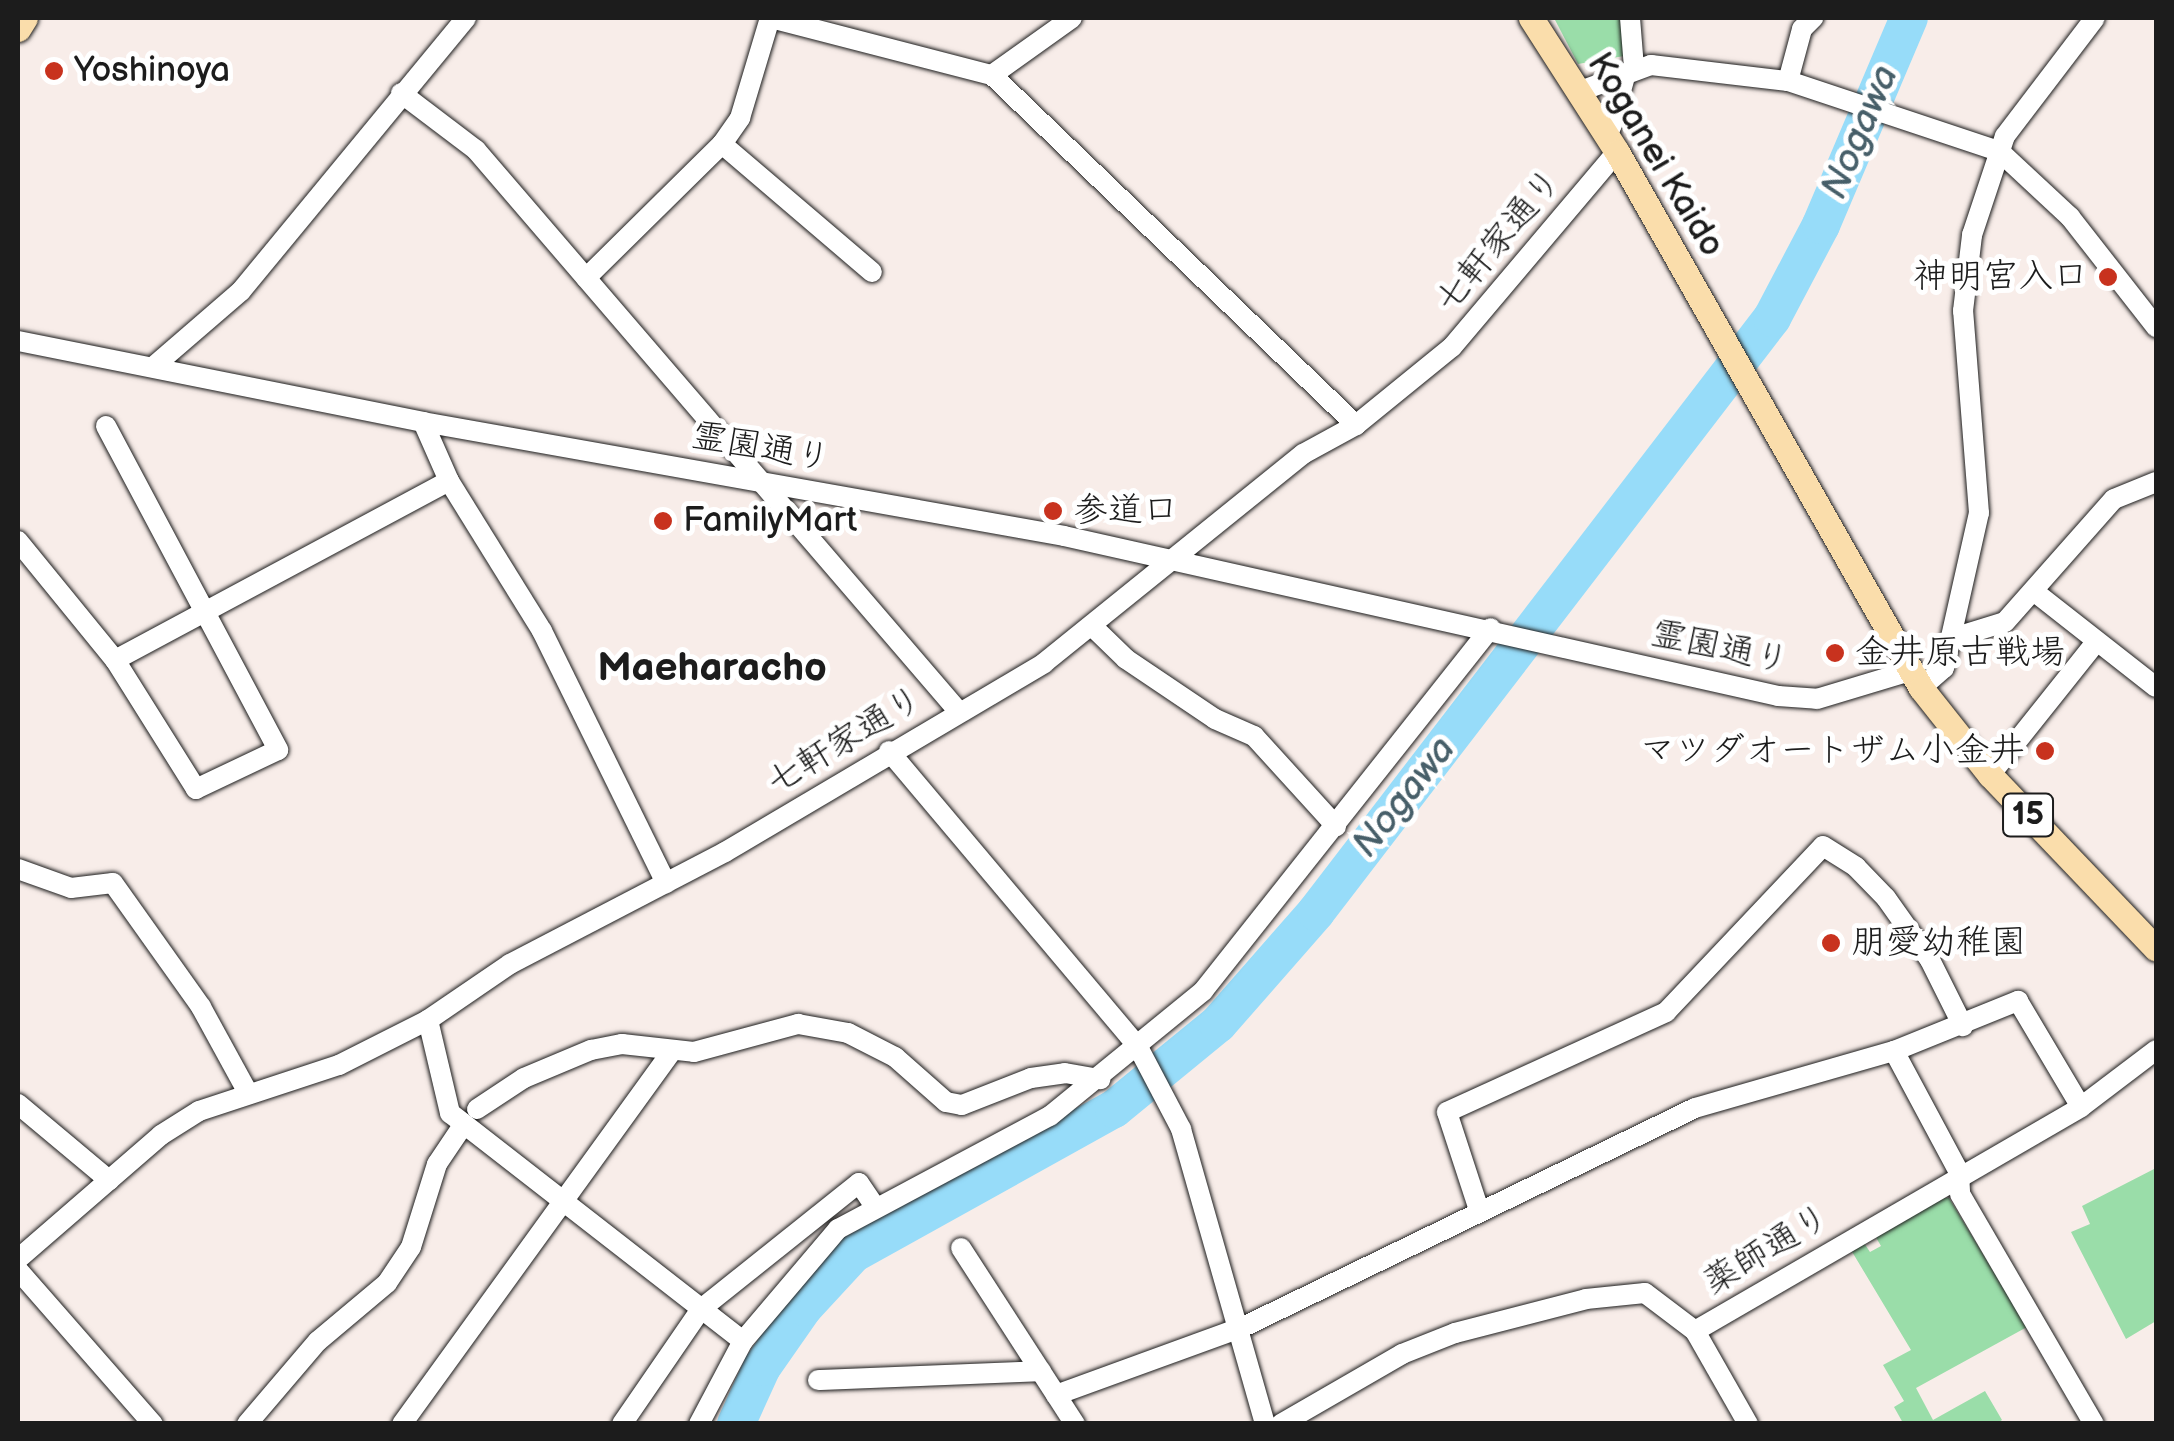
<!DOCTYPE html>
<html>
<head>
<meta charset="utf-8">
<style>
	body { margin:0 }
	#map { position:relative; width:2174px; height:1441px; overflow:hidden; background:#f8ede9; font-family:"Balsamiq Sans","Klee One",sans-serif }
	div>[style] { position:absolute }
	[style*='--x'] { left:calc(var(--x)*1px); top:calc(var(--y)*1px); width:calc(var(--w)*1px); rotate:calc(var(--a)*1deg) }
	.green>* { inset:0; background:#9adda9 }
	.river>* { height:38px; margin:-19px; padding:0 19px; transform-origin:19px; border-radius:19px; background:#97dcf9 }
	.roads { filter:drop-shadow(0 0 2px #1c1c1c) drop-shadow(0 0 2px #1c1c1c) }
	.minor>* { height:20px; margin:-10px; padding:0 10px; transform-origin:10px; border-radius:10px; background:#fff }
	.major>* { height:25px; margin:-12.5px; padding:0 12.5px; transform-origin:12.5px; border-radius:12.5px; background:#faddab }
	.dots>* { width:28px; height:28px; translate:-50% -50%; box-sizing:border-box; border:5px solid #fff; border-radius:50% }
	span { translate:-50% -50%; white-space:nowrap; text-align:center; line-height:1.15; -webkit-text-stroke:10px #fff; paint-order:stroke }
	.shield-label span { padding:2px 8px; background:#fff; border:2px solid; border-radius:8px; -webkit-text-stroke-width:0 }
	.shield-label { font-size:32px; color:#1c1c1c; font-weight:700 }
	.poi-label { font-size:35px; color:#1c1c1c }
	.left { translate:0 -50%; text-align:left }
	.right { translate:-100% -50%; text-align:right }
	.street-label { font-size:35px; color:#1c1c1c }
	.water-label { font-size:38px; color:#475f69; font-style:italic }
	.quarter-label { font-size:40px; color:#1c1c1c; font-weight:700 }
	.frame { position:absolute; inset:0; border:20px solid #1c1c1c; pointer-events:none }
</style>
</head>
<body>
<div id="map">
	<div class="green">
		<i style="clip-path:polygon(1554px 18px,1622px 18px,1624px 56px,1578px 64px)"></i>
		<i style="clip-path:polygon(2156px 1168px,2156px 1321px,2126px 1339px,2071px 1232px,2090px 1224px,2082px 1206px)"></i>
		<i style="clip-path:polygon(1937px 1198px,1949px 1198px,2027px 1327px,1916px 1388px,1933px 1420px,1985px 1391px,2002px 1420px,1996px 1424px,1903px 1423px,1894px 1407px,1904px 1401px,1883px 1365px,1911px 1350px,1851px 1250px,1864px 1243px,1870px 1252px,1881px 1246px,1874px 1234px)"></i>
	</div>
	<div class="river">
		<i style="--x:736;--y:1424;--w:63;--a:-65.5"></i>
		<i style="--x:762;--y:1367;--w:73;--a:-55"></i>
		<i style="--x:804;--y:1307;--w:72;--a:-47.2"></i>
		<i style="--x:853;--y:1254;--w:299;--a:-29.1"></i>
		<i style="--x:1114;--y:1109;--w:134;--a:-39.3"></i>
		<i style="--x:1218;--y:1024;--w:149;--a:-48.8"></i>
		<i style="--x:1316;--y:912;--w:749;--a:-52.49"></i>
		<i style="--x:1772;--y:318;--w:105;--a:-62.2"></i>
		<i style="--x:1821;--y:225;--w:225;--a:-67"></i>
	</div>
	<div class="roads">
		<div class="minor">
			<i style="--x:771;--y:18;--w:228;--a:14.5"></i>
			<i style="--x:992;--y:75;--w:98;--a:-35.5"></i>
			<i style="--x:1630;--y:18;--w:50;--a:85.4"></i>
			<i style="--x:992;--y:75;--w:505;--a:43.88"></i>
			<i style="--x:1788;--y:81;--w:54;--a:-74.9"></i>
			<i style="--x:1802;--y:29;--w:16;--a:-45"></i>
			<i style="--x:1578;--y:92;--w:78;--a:-20.3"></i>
			<i style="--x:1651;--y:65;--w:138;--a:6.7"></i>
			<i style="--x:1788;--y:81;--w:222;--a:18.4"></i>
			<i style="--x:1999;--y:151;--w:97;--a:42.9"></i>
			<i style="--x:2070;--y:217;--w:140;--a:52"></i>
			<i style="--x:401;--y:93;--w:94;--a:37.2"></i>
			<i style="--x:476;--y:150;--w:741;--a:49.32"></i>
			<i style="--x:1603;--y:132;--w:9;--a:-32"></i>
			<i style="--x:1611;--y:127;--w:56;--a:-74.5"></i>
			<i style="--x:722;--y:144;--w:197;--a:40.5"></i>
			<i style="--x:586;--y:278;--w:191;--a:-44.6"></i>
			<i style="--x:722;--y:144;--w:32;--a:-55"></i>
			<i style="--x:740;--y:118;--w:104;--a:-73.3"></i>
			<i style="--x:18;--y:341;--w:413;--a:11.3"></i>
			<i style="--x:423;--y:422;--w:651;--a:10.08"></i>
			<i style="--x:1064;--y:536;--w:732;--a:12.63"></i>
			<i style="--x:1778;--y:696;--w:39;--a:4"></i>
			<i style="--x:1817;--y:699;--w:97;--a:-16.8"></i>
			<i style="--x:153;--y:367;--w:116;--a:-40.8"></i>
			<i style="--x:241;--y:291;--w:354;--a:-50.5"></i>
			<i style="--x:423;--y:422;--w:64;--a:66.2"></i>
			<i style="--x:449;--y:481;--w:176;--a:58.2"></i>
			<i style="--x:542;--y:631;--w:281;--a:63.8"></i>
			<i style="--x:106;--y:426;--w:367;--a:62"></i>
			<i style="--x:278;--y:750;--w:91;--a:154.6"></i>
			<i style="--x:196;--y:789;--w:152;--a:-122.1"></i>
			<i style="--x:18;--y:541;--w:154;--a:50.8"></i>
			<i style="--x:115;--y:660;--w:379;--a:-28.2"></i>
			<i style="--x:2036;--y:593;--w:152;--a:38.1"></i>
			<i style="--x:1092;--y:626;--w:47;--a:44.1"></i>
			<i style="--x:1126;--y:659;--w:107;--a:34"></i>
			<i style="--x:1215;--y:719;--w:43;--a:23.6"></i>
			<i style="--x:1254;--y:736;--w:122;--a:47.7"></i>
			<i style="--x:1953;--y:638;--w:54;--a:-17.1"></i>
			<i style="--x:2005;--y:622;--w:164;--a:-48.5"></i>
			<i style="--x:2114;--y:499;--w:45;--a:-22"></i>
			<i style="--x:1921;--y:688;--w:30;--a:-41"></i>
			<i style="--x:1944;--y:668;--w:159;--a:-77.3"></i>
			<i style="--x:1979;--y:513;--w:203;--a:-94.5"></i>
			<i style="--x:1963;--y:311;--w:77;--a:-83.2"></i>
			<i style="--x:1972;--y:235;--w:104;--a:-71.6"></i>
			<i style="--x:2005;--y:136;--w:148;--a:-52.7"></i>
			<i style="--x:889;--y:751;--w:387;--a:49.9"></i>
			<i style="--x:1138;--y:1047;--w:93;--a:62.3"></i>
			<i style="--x:1181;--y:1129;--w:307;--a:74.1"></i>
			<i style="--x:1990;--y:775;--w:171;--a:-51.4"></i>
			<i style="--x:18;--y:869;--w:56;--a:19.7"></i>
			<i style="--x:71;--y:888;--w:42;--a:-6.8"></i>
			<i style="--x:113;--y:883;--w:152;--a:54.6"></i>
			<i style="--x:201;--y:1007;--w:96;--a:61.3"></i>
			<i style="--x:428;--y:1020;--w:96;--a:76.7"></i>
			<i style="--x:450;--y:1113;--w:371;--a:37.9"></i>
			<i style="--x:1894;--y:1051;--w:137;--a:61.8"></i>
			<i style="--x:1959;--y:1172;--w:22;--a:87"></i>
			<i style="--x:1960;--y:1194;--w:266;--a:59.8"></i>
			<i style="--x:18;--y:1104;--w:119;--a:39.9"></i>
			<i style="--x:477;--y:1109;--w:56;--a:-33.4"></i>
			<i style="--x:524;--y:1078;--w:73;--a:-22.7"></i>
			<i style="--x:591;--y:1050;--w:32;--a:-11"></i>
			<i style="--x:622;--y:1044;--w:72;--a:6.3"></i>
			<i style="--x:694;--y:1052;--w:108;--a:-15.1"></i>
			<i style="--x:798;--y:1024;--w:51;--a:10.2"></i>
			<i style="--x:848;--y:1033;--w:53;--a:27.1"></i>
			<i style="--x:895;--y:1057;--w:68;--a:41.4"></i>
			<i style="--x:946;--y:1102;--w:16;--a:11"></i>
			<i style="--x:962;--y:1105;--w:74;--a:-21.4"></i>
			<i style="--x:1031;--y:1078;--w:34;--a:-8"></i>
			<i style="--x:1065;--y:1073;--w:36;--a:10"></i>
			<i style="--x:1479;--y:1210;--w:103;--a:-108.1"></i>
			<i style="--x:1447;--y:1112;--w:241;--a:-24.5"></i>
			<i style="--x:1666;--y:1012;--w:228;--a:-46.6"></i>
			<i style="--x:1823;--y:846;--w:39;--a:32"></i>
			<i style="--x:1856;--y:867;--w:43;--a:45.9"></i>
			<i style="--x:1886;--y:898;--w:76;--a:54.6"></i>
			<i style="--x:1930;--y:960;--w:74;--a:63.4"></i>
			<i style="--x:961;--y:1248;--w:210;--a:57.1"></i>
			<i style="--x:18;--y:1259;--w:189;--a:-40.9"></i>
			<i style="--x:161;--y:1135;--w:45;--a:-32.3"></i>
			<i style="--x:199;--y:1111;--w:147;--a:-18.2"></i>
			<i style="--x:339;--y:1065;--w:100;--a:-26.8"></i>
			<i style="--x:428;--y:1020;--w:99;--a:-34.3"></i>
			<i style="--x:510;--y:964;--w:242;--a:-27.5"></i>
			<i style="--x:725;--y:852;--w:371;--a:-30.6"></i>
			<i style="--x:1044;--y:663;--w:333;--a:-38.9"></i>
			<i style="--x:1303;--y:454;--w:60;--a:-28.7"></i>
			<i style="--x:1356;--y:425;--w:124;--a:-39.1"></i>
			<i style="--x:1452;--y:347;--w:255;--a:-49.8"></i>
			<i style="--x:18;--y:1270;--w:205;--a:48.8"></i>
			<i style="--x:1695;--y:1331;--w:107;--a:60.3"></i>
			<i style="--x:818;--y:1380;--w:223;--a:-2.3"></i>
			<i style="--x:1056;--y:1395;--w:199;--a:-20"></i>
			<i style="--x:1243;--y:1327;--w:502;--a:-25.85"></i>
			<i style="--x:1695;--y:1108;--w:207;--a:-16"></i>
			<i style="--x:1894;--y:1051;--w:134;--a:-22"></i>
			<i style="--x:2018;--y:1001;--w:123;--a:59.3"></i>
			<i style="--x:247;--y:1424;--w:109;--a:-49.5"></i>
			<i style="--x:318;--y:1341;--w:90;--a:-40"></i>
			<i style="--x:387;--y:1283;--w:43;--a:-56.3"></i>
			<i style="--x:411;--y:1247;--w:87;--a:-72.6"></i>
			<i style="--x:437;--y:1164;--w:48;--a:-56"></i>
			<i style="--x:402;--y:1424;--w:458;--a:-54.1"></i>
			<i style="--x:622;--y:1424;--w:140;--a:-55.5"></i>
			<i style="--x:701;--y:1309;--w:202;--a:-38.6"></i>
			<i style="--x:859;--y:1183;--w:27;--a:56"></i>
			<i style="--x:699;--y:1424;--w:94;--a:-62.1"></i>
			<i style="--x:743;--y:1341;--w:147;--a:-49.7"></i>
			<i style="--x:838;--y:1229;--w:240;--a:-28.1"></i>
			<i style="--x:1050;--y:1116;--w:198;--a:-39.2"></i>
			<i style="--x:1203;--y:991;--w:463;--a:-51.6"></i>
			<i style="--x:1281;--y:1424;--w:140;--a:-30"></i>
			<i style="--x:1402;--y:1354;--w:57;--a:-21.6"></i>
			<i style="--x:1455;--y:1333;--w:135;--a:-14.5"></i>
			<i style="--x:1586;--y:1299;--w:59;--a:-5.8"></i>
			<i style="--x:1645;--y:1293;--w:63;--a:37.2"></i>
			<i style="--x:1695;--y:1331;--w:446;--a:-30.1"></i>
			<i style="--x:2081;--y:1107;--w:94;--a:-37.2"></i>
		</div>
		<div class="major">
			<i style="--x:1531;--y:18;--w:159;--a:57.3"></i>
			<i style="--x:1617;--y:152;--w:616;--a:60.44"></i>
			<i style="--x:1921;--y:688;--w:111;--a:51.6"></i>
			<i style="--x:1990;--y:775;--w:240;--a:46.3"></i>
			<i style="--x:18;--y:29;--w:13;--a:-58"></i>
		</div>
	</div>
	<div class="dots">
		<i style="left:54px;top:71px;background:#c8321e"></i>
		<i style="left:2108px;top:277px;background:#c8321e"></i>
		<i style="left:1053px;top:511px;background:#c8321e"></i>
		<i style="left:663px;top:521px;background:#c8321e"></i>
		<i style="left:1835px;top:653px;background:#c8321e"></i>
		<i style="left:2045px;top:751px;background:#c8321e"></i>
		<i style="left:1831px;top:943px;background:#c8321e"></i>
	</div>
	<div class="shield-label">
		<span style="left:2028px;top:815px">15</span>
	</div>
	<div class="poi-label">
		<span class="left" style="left:74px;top:71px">Yoshinoya</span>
		<span class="right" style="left:2088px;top:277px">神明宮入口</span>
		<span class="left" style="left:1073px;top:511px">参道口</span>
		<span class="left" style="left:683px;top:521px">FamilyMart</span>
		<span class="left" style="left:1855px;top:653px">金井原古戦場</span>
		<span class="right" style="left:2025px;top:751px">マツダオートザム小金井</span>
		<span class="left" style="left:1851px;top:943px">朋愛幼稚園</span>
	</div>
	<div class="street-label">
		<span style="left:1655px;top:155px;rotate:59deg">Koganei Kaido</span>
		<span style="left:1499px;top:241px;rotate:-50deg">七軒家通り</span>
		<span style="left:761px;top:448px;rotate:10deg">霊園通り</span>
		<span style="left:1720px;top:648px;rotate:12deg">霊園通り</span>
		<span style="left:845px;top:741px;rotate:-31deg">七軒家通り</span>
		<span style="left:1767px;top:1250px;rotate:-31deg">薬師通り</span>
	</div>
	<div class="water-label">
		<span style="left:1860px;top:132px;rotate:-67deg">Nogawa</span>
		<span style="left:1404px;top:797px;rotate:-52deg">Nogawa</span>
	</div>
	<div class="quarter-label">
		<span style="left:712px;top:668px">Maeharacho</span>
	</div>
	<div class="frame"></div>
</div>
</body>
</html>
